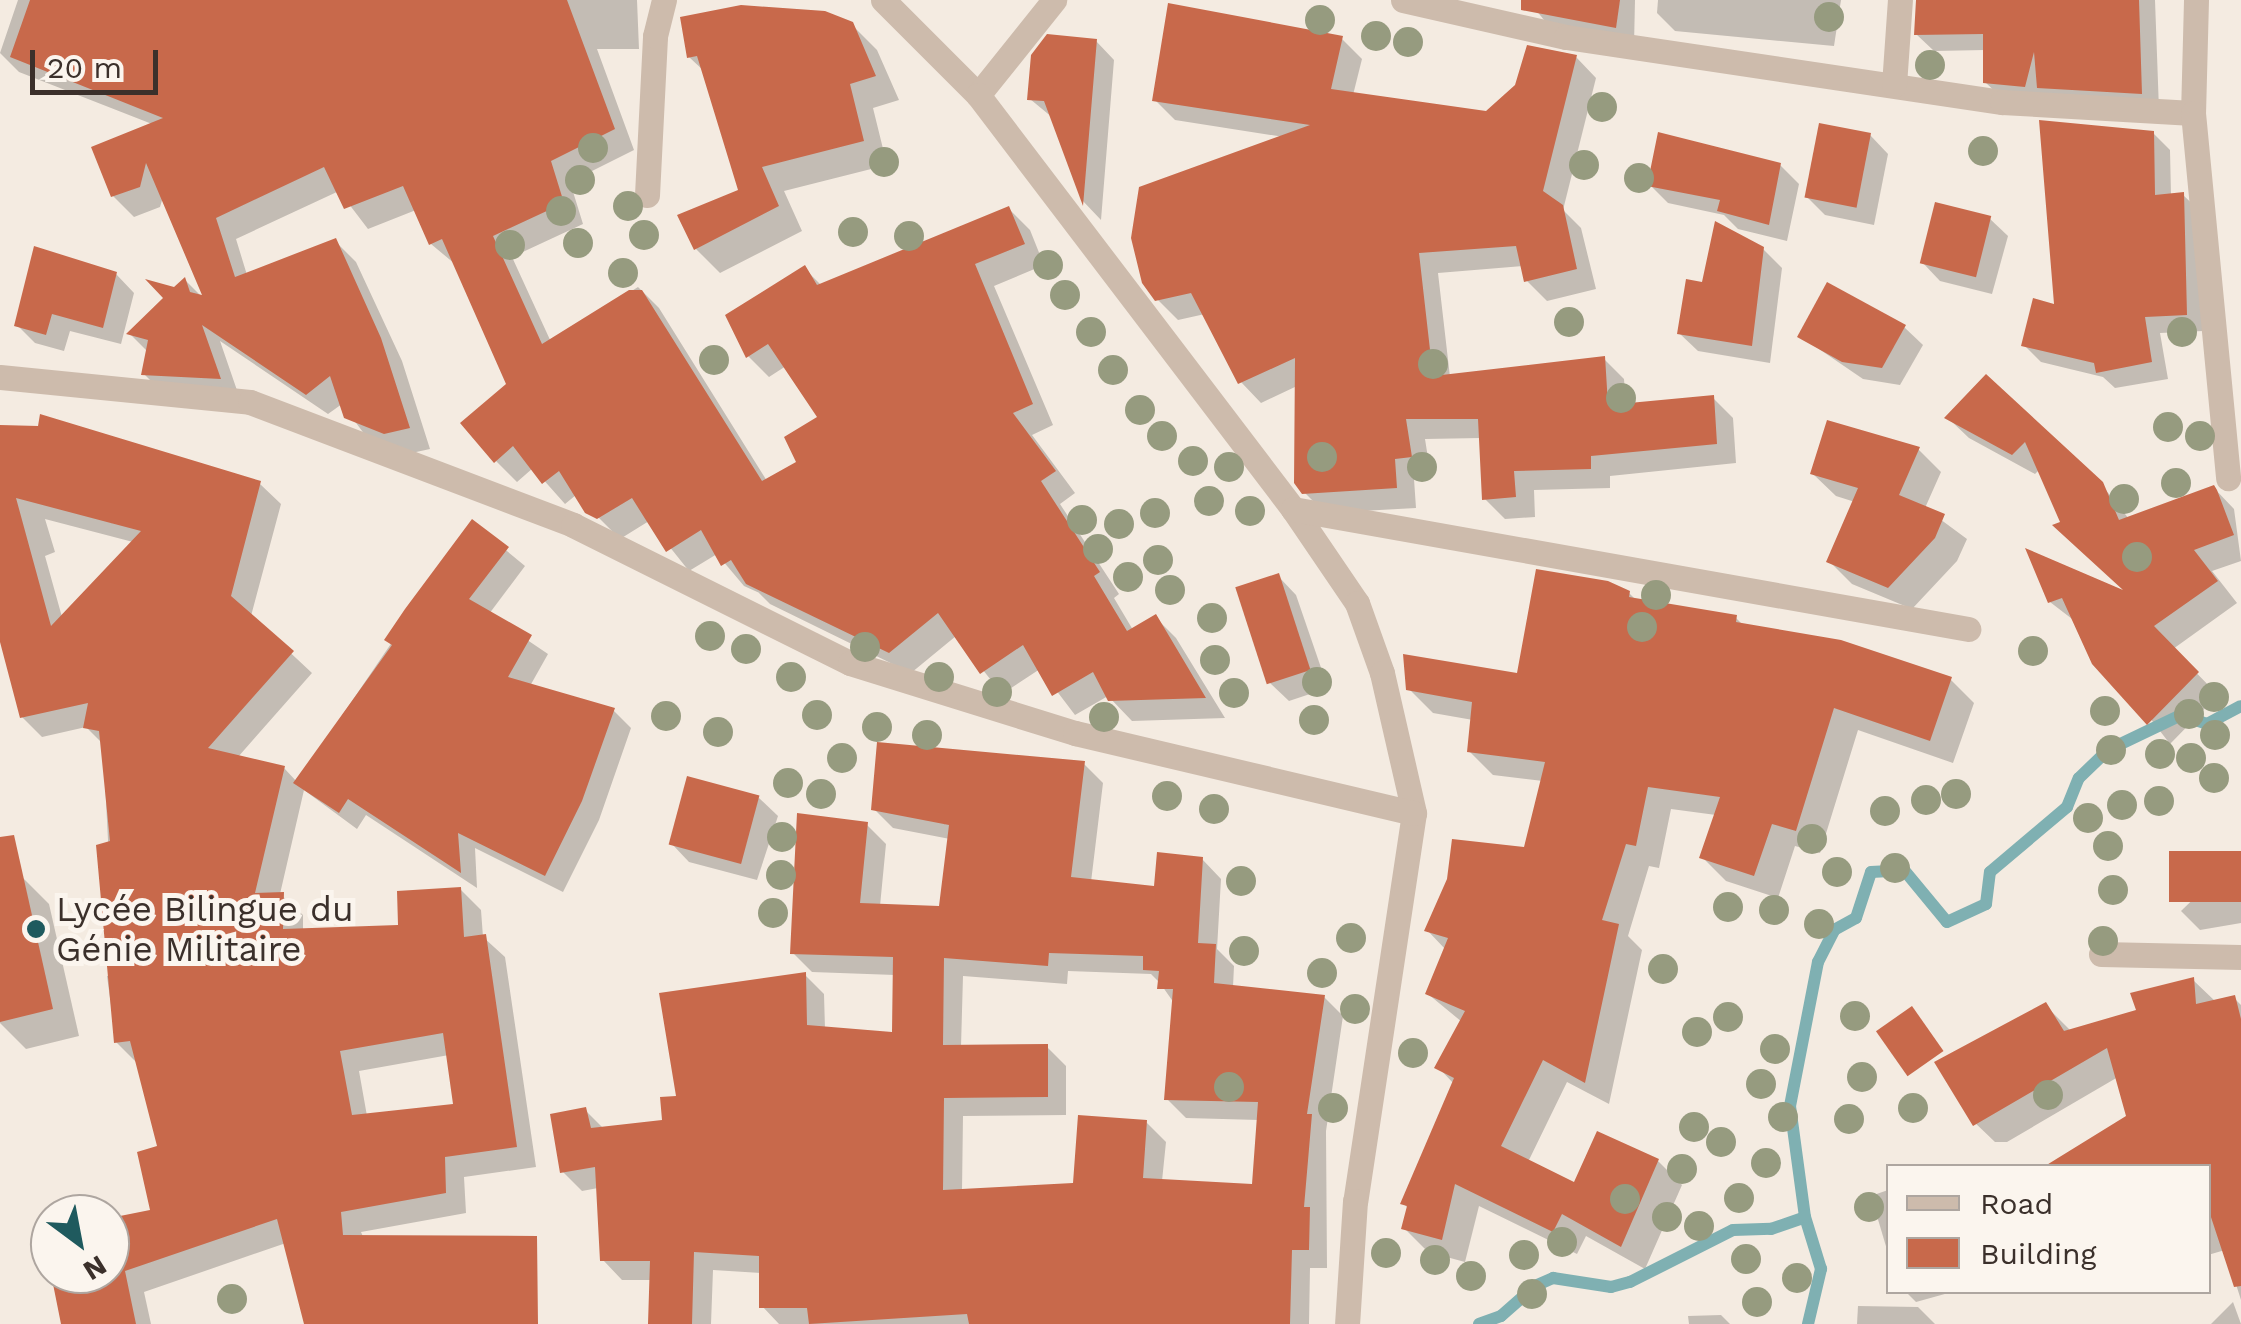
<!DOCTYPE html>
<html>
<head>
<meta charset="utf-8">
<style>
	body { margin:0 }
	#map { position:relative; width:2241px; height:1324px; overflow:hidden; background:#f4ebe1; font-family:"Work Sans",sans-serif }
	div>[style] { position:absolute }
	[style*='--x'] { left:calc(var(--x)*1px); top:calc(var(--y)*1px); width:calc(var(--w)*1px); rotate:calc(var(--a)*1deg) }
	.shadow>* { inset:0; background:#0003 }
	.stream>* { height:12px; margin:-6px; padding:0 6px; transform-origin:6px; border-radius:6px; background:#7fb0b2 }
	.building>* { inset:0; background:#c8694b; transform-origin:0 0 }
	.minor>* { height:25px; margin:-12.5px; padding:0 12.5px; transform-origin:12.5px; border-radius:12.5px; background:#cdbbac }
	.trees>* { width:30px; height:30px; margin:-15px; border-radius:50%; background:#969b7f }
	.dots>* { width:28px; height:28px; translate:-50% -50%; box-sizing:border-box; border:5px solid #fbf5ee; border-radius:50% }
	span { translate:-50% -50%; white-space:nowrap; text-align:center; line-height:1.15; -webkit-text-stroke:10px #fbf5ee; paint-order:stroke }
	.poi-label { font-size:35px; color:#3b302b }
	.left { translate:0 -50%; text-align:left }
	.legend { position:absolute; left:1886px; top:1164px; width:325px; height:130px; box-sizing:border-box; background:#fbf5ee; border:2px solid #aea6a0; margin:0; padding:12px 18px; list-style:none; font-size:30px; color:#3b302b }
	.legend li { display:flex; align-items:center; gap:20px; height:50px }
	.legend b { width:50px; border:2px solid #aea6a0 }
	.north { position:absolute; left:30px; top:1194px; width:100px; height:100px; box-sizing:border-box; background:#fbf5ee; border:2px solid #aea6a0; border-radius:50%; rotate:148deg; font-size:28px; font-weight:700; line-height:40px; text-align:center; color:#3b302b }
	.north::after { content:''; display:block; margin:auto; width:35px; height:45px; background:#1f5a5e; clip-path:polygon(50% 0,100% 100%,50% 72%,0 100%) }
	.scale { position:absolute; left:30px; top:50px; width:128px; height:45px; box-sizing:border-box; border:5px solid #3b302b; border-top:0; padding-left:12px; font-size:30px; line-height:35px; white-space:nowrap; color:#3b302b; -webkit-text-stroke:8px #fbf5ee; paint-order:stroke }
</style>
</head>
<body>
<div id="map">
	<div class="shadow">
		<i style="clip-path:polygon(18px 0,637px 0,639px 49px,597px 49px,634px 150px,570px 182px,583px 224px,512px 257px,551px 342px,638px 287px,659px 308px,767px 481px,799px 463px,820px 418px,786px 366px,769px 377px,748px 356px,804px 268px,822px 286px,1009px 209px,1030px 230px,1044px 265px,994px 286px,1053px 425px,1032px 435px,1075px 493px,1060px 504px,1119px 594px,1114px 598px,1133px 630px,1155px 617px,1176px 638px,1225px 718px,1132px 721px,1108px 696px,1075px 715px,1040px 669px,1002px 694px,956px 636px,911px 673px,770px 604px,758px 592px,901px 656px,744px 586px,717px 554px,689px 571px,649px 521px,620px 539px,576px 495px,565px 504px,533px 468px,517px 482px,496px 461px,509px 384px,455px 264px,431px 244px,416px 210px,368px 229px,339px 191px,236px 239px,247px 275px,335px 241px,356px 262px,402px 361px,430px 449px,407px 454px,368px 439px,342px 404px,328px 414px,220px 341px,240px 399px,165px 395px,144px 374px,148px 352px,130px 334px,185px 280px,208px 303px,163px 197px,160px 207px,134px 217px,113px 196px,152px 124px,19px 72px,0 53px)"></i>
		<i style="clip-path:polygon(1528px 0,1635px 0,1634px 45px,1552px 30px)"></i>
		<i style="clip-path:polygon(1658px 0,1841px 0,1834px 46px,1675px 31px,1657px 13px)"></i>
		<i style="clip-path:polygon(1916px 0,2155px 0,2159px 110px,2003px 99px,1985px 82px,1985px 50px,1934px 51px,1916px 34px)"></i>
		<i style="clip-path:polygon(851px 24px,877px 50px,899px 100px,873px 108px,887px 165px,784px 191px,802px 231px,720px 273px,696px 249px,741px 191px,705px 72px,689px 57px)"></i>
		<i style="clip-path:polygon(1341px 38px,1362px 59px,1353px 95px,1487px 113px,1576px 57px,1596px 78px,1563px 210px,1581px 228px,1596px 289px,1547px 301px,1526px 280px,1523px 266px,1438px 273px,1450px 377px,1604px 359px,1624px 379px,1626px 406px,1713px 398px,1733px 418px,1736px 463px,1610px 476px,1610px 488px,1534px 490px,1535px 517px,1505px 519px,1485px 499px,1481px 438px,1425px 439px,1431px 477px,1414px 479px,1416px 508px,1325px 513px,1304px 492px,1297px 386px,1261px 403px,1241px 382px,1205px 314px,1178px 320px,1157px 299px,1284px 137px,1175px 120px,1155px 100px)"></i>
		<i style="clip-path:polygon(1096px 41px,1114px 60px,1101px 220px,1082px 200px,1053px 118px,1030px 99px)"></i>
		<i style="clip-path:polygon(2153px 133px,2170px 150px,2171px 196px,2183px 195px,2200px 211px,2203px 331px,2160px 333px,2168px 379px,2115px 388px,2103px 377px,2041px 362px,2024px 345px,2056px 307px)"></i>
		<i style="clip-path:polygon(1870px 135px,1888px 154px,1874px 225px,1825px 215px,1807px 197px)"></i>
		<i style="clip-path:polygon(1780px 165px,1799px 184px,1787px 241px,1738px 229px,1724px 215px,1668px 203px,1650px 185px)"></i>
		<i style="clip-path:polygon(1989px 218px,2008px 236px,1992px 294px,1940px 281px,1922px 262px)"></i>
		<i style="clip-path:polygon(1763px 249px,1782px 268px,1770px 363px,1698px 351px,1679px 333px,1704px 285px)"></i>
		<i style="clip-path:polygon(116px 274px,134px 293px,121px 344px,70px 331px,64px 351px,35px 343px,17px 325px)"></i>
		<i style="clip-path:polygon(1904px 327px,1923px 345px,1900px 385px,1863px 379px,1800px 336px)"></i>
		<i style="clip-path:polygon(1981px 383px,2101px 484px,2129px 519px,2213px 487px,2234px 509px,2241px 561px,2212px 571px,2237px 603px,2173px 649px,2218px 695px,2170px 744px,2076px 622px,2050px 602px,2030px 553px,2129px 596px,2064px 523px,2040px 469px,2035px 474px,1969px 438px,1948px 418px)"></i>
		<i style="clip-path:polygon(evenodd,0 427px,260px 484px,281px 504px,251px 616px,312px 673px,238px 757px,284px 768px,297px 782px,473px 523px,525px 566px,489px 614px,548px 654px,530px 686px,613px 710px,631px 728px,599px 820px,563px 892px,475px 848px,477px 888px,366px 815px,357px 829px,304px 790px,280px 894px,303px 915px,303px 931px,400px 927px,460px 889px,481px 910px,483px 937px,505px 957px,536px 1167px,464px 1177px,466px 1213px,361px 1232px,401px 1324px,307px 1324px,286px 1243px,144px 1292px,151px 1324px,64px 1324px,53px 1274px,110px 1274px,110px 1221px,153px 1212px,160px 1148px,137px 1063px,116px 1042px,107px 976px,115px 975px,103px 744px,86px 727px,42px 737px,22px 717px,0 633px,0 427px,45px 519px,133px 542px,62px 617px,45px 556px,55px 552px,45px 519px,0 427px,449px 1055px,456px 1106px,367px 1116px,359px 1071px,449px 1055px)"></i>
		<i style="clip-path:polygon(1918px 449px,1941px 472px,1925px 508px,1967px 539px,1957px 561px,1912px 609px,1852px 584px,1829px 561px,1855px 502px,1836px 496px,1813px 474px)"></i>
		<i style="clip-path:polygon(1278px 576px,1296px 595px,1328px 688px,1289px 701px,1270px 683px)"></i>
		<i style="clip-path:polygon(1629px 593px,1637px 601px,1736px 618px,1744px 626px,1951px 680px,1974px 703px,1953px 763px,1858px 730px,1820px 853px,1795px 846px,1778px 898px,1726px 881px,1702px 857px,1716px 815px,1671px 809px,1659px 868px,1649px 866px,1628px 936px,1642px 950px,1609px 1104px,1567px 1082px,1528px 1162px,1575px 1186px,1658px 1161px,1682px 1185px,1645px 1269px,1586px 1236px,1577px 1254px,1479px 1206px,1465px 1262px,1428px 1252px,1404px 1228px,1409px 1209px,1403px 1203px,1454px 1084px,1438px 1067px,1462px 1022px,1428px 994px,1446px 950px,1427px 930px,1526px 850px,1543px 781px,1493px 775px,1469px 751px,1473px 720px,1433px 713px,1409px 689px,1519px 676px)"></i>
		<i style="clip-path:polygon(evenodd,1084px 764px,1103px 783px,1091px 882px,1156px 889px,1202px 859px,1221px 879px,1217px 949px,1234px 966px,1233px 987px,1324px 997px,1343px 1016px,1326px 1131px,1327px 1268px,1310px 1268px,1309px 1324px,779px 1324px,762px 1306px,761px 1273px,713px 1270px,711px 1324px,651px 1324px,652px 1280px,622px 1280px,603px 1260px,598px 1188px,582px 1191px,563px 1172px,585px 1110px,604px 1129px,665px 1122px,679px 1099px,805px 975px,824px 994px,825px 1029px,894px 1034px,895px 975px,812px 972px,793px 953px,867px 825px,886px 844px,880px 906px,942px 909px,950px 839px,893px 828px,874px 809px,1084px 764px,1068px 971px,1151px 974px,1160px 983px,1174px 1003px,1167px 1099px,1186px 1118px,1259px 1120px,1254px 1186px,1162px 1181px,1166px 1142px,1146px 1122px,1075px 1185px,962px 1191px,963px 1116px,1066px 1115px,1066px 1066px,1047px 1047px,961px 1047px,963px 976px,1067px 984px,1068px 971px)"></i>
		<i style="clip-path:polygon(759px 798px,778px 816px,757px 880px,689px 862px,671px 843px)"></i>
		<i style="clip-path:polygon(2241px 853px,2241px 923px,2200px 930px,2181px 911px)"></i>
		<i style="clip-path:polygon(22px 877px,49px 904px,79px 1036px,26px 1049px,0 1023px,0 882px)"></i>
		<i style="clip-path:polygon(2193px 980px,2216px 1002px,2234px 998px,2241px 1005px,2241px 1300px,2225px 1250px,2208px 1255px,2208px 1166px,2062px 1166px,2058px 1161px,2129px 1117px,2118px 1077px,2007px 1142px,1995px 1142px,1971px 1119px,2045px 1005px,2071px 1031px,2139px 1012px)"></i>
		<i style="clip-path:polygon(1888px 1190px,1888px 1253px,1871px 1196px)"></i>
		<i style="clip-path:polygon(50px 1234px,50px 1259px,45px 1235px)"></i>
		<i style="clip-path:polygon(1906px 1292px,1952px 1292px,1916px 1302px)"></i>
		<i style="clip-path:polygon(2233px 1302px,2241px 1324px,2211px 1324px)"></i>
		<i style="clip-path:polygon(1858px 1306px,1918px 1307px,1935px 1324px,1857px 1324px)"></i>
		<i style="clip-path:polygon(1721px 1315px,1730px 1324px,1689px 1324px,1688px 1316px)"></i>
	</div>
	<div class="stream">
		<i style="--x:1479;--y:1324;--w:23;--a:-20"></i>
		<i style="--x:1501;--y:1316;--w:45;--a:-41.4"></i>
		<i style="--x:1535;--y:1286;--w:20;--a:-24"></i>
		<i style="--x:1553;--y:1278;--w:59;--a:8.8"></i>
		<i style="--x:1611;--y:1287;--w:20;--a:-15"></i>
		<i style="--x:1630;--y:1282;--w:115;--a:-26.8"></i>
		<i style="--x:1733;--y:1230;--w:38;--a:-2"></i>
		<i style="--x:1771;--y:1229;--w:36;--a:-19"></i>
		<i style="--x:1808;--y:1324;--w:57;--a:-76.7"></i>
		<i style="--x:1821;--y:1269;--w:54;--a:-107.1"></i>
		<i style="--x:1805;--y:1217;--w:112;--a:-97.7"></i>
		<i style="--x:1790;--y:1106;--w:147;--a:-79"></i>
		<i style="--x:1818;--y:962;--w:36;--a:-63"></i>
		<i style="--x:1834;--y:930;--w:25;--a:-29"></i>
		<i style="--x:1856;--y:918;--w:48;--a:-71.9"></i>
		<i style="--x:1871;--y:872;--w:33;--a:-3"></i>
		<i style="--x:1904;--y:870;--w:67;--a:50.4"></i>
		<i style="--x:1947;--y:922;--w:43;--a:-24.8"></i>
		<i style="--x:1986;--y:904;--w:32;--a:-83"></i>
		<i style="--x:1990;--y:872;--w:101;--a:-40.2"></i>
		<i style="--x:2067;--y:807;--w:31;--a:-68"></i>
		<i style="--x:2079;--y:778;--w:40;--a:-44"></i>
		<i style="--x:2108;--y:750;--w:81;--a:-25.6"></i>
		<i style="--x:2181;--y:715;--w:28;--a:19"></i>
		<i style="--x:2207;--y:724;--w:38;--a:-28"></i>
	</div>
	<div class="building">
		<i style="clip-path:polygon(30px 0,567px 0,615px 129px,551px 161px,564px 203px,493px 236px,542px 344px,629px 290px,642px 290px,762px 481px,796px 462px,784px 437px,817px 417px,768px 344px,746px 358px,725px 315px,805px 265px,817px 285px,1009px 206px,1025px 244px,975px 264px,1033px 404px,1013px 413px,1056px 471px,1041px 481px,1100px 572px,1094px 576px,1127px 631px,1156px 614px,1206px 698px,1108px 701px,1093px 672px,1052px 696px,1023px 645px,980px 674px,938px 613px,889px 653px,746px 584px,731px 560px,721px 566px,701px 530px,666px 552px,632px 498px,597px 519px,585px 513px,559px 471px,542px 484px,513px 446px,494px 463px,460px 423px,506px 384px,442px 239px,429px 245px,403px 186px,344px 209px,324px 167px,216px 218px,235px 277px,336px 238px,381px 338px,410px 428px,384px 434px,344px 418px,330px 376px,306px 395px,202px 325px,221px 379px,141px 375px,148px 340px,126px 334px,163px 298px,145px 279px,174px 287px,185px 277px,190px 292px,202px 295px,146px 163px,140px 187px,111px 197px,91px 147px,163px 118px,10px 57px)"></i>
		<i style="clip-path:polygon(1521px 0,1620px 0,1616px 28px,1521px 10px)"></i>
		<i style="clip-path:polygon(1916px 0,2139px 0,2142px 94px,2037px 88px,2034px 52px,2025px 87px,1983px 83px,1983px 34px,1914px 35px)"></i>
		<i style="clip-path:polygon(1168px 3px,1343px 36px,1331px 89px,1486px 111px,1515px 85px,1527px 45px,1577px 55px,1543px 191px,1563px 205px,1577px 269px,1524px 282px,1516px 246px,1419px 253px,1433px 376px,1605px 356px,1608px 405px,1714px 395px,1717px 444px,1591px 456px,1591px 469px,1514px 471px,1516px 497px,1482px 500px,1478px 419px,1406px 419px,1412px 457px,1395px 459px,1397px 488px,1302px 494px,1294px 483px,1295px 358px,1238px 384px,1191px 293px,1155px 301px,1142px 283px,1131px 238px,1139px 187px,1310px 125px,1152px 101px)"></i>
		<i style="clip-path:polygon(741px 5px,825px 11px,853px 22px,876px 76px,850px 84px,864px 141px,762px 167px,779px 206px,694px 250px,677px 215px,738px 190px,697px 56px,687px 58px,680px 17px)"></i>
		<i style="clip-path:polygon(1047px 34px,1097px 39px,1083px 206px,1044px 101px,1027px 100px,1031px 55px)"></i>
		<i style="clip-path:polygon(2039px 120px,2154px 131px,2155px 195px,2184px 192px,2187px 315px,2145px 317px,2152px 362px,2096px 373px,2094px 363px,2021px 346px,2033px 298px,2054px 304px)"></i>
		<i style="left:1819px;top:123px;width:53px;height:76px;rotate:11deg"></i>
		<i style="clip-path:polygon(1658px 132px,1781px 163px,1769px 225px,1717px 211px,1720px 200px,1647px 186px)"></i>
		<i style="left:1935px;top:202px;width:58px;height:63px;rotate:14deg"></i>
		<i style="clip-path:polygon(1715px 221px,1764px 247px,1752px 346px,1677px 334px,1686px 279px,1702px 282px)"></i>
		<i style="clip-path:polygon(34px 246px,117px 272px,103px 328px,52px 314px,46px 335px,14px 326px)"></i>
		<i style="clip-path:polygon(1827px 282px,1906px 325px,1882px 368px,1842px 362px,1797px 337px)"></i>
		<i style="clip-path:polygon(1986px 374px,2103px 482px,2119px 520px,2214px 485px,2217px 490px,2234px 535px,2194px 550px,2218px 581px,2154px 626px,2199px 672px,2147px 725px,2092px 664px,2062px 598px,2048px 603px,2025px 548px,2123px 590px,2052px 525px,2060px 522px,2025px 442px,2012px 455px,1944px 418px)"></i>
		<i style="clip-path:polygon(evenodd,40px 414px,261px 481px,231px 596px,294px 651px,208px 748px,285px 766px,255px 893px,284px 892px,283px 929px,398px 925px,397px 891px,461px 887px,464px 937px,486px 934px,517px 1147px,445px 1157px,446px 1193px,341px 1212px,343px 1235px,537px 1236px,538px 1324px,304px 1324px,277px 1219px,125px 1271px,136px 1324px,61px 1324px,51px 1274px,110px 1274px,110px 1218px,150px 1210px,137px 1152px,157px 1146px,130px 1041px,114px 1043px,96px 845px,110px 841px,99px 731px,83px 728px,88px 703px,20px 718px,0 642px,0 425px,38px 426px,40px 414px,16px 498px,141px 531px,51px 626px,16px 498px,40px 414px,443px 1033px,453px 1104px,352px 1115px,340px 1051px,443px 1033px)"></i>
		<i style="clip-path:polygon(1827px 420px,1920px 447px,1899px 495px,1945px 514px,1935px 538px,1888px 588px,1826px 562px,1858px 488px,1810px 474px)"></i>
		<i style="clip-path:polygon(472px 519px,509px 547px,469px 599px,532px 635px,508px 677px,615px 708px,582px 801px,545px 876px,458px 833px,461px 873px,348px 799px,339px 813px,293px 783px,392px 645px,384px 640px,405px 609px)"></i>
		<i style="clip-path:polygon(1536px 569px,1608px 581px,1630px 591px,1629px 597px,1737px 615px,1736px 622px,1841px 640px,1952px 677px,1930px 741px,1834px 708px,1796px 831px,1772px 824px,1754px 876px,1699px 858px,1720px 797px,1648px 787px,1636px 846px,1626px 844px,1602px 920px,1619px 924px,1585px 1083px,1543px 1060px,1501px 1146px,1574px 1182px,1597px 1131px,1659px 1159px,1621px 1247px,1562px 1214px,1553px 1232px,1455px 1184px,1442px 1240px,1401px 1229px,1407px 1206px,1400px 1204px,1454px 1078px,1434px 1068px,1465px 1011px,1425px 994px,1448px 938px,1424px 931px,1447px 879px,1452px 839px,1524px 847px,1545px 762px,1467px 752px,1472px 702px,1406px 690px,1403px 654px,1517px 673px)"></i>
		<i style="left:1279px;top:573px;width:102px;height:46px;rotate:72deg"></i>
		<i style="clip-path:polygon(evenodd,877px 742px,1085px 761px,1071px 877px,1154px 886px,1157px 852px,1203px 857px,1198px 943px,1216px 944px,1214px 983px,1325px 995px,1307px 1114px,1312px 1114px,1304px 1207px,1310px 1207px,1309px 1250px,1292px 1250px,1290px 1324px,969px 1324px,967px 1314px,809px 1324px,807px 1308px,759px 1308px,759px 1256px,694px 1252px,692px 1324px,648px 1324px,650px 1261px,600px 1261px,595px 1167px,560px 1173px,550px 1114px,586px 1107px,591px 1128px,662px 1120px,660px 1097px,676px 1096px,659px 993px,806px 972px,807px 1025px,892px 1032px,893px 957px,790px 954px,797px 813px,868px 822px,860px 903px,939px 906px,949px 825px,871px 810px,877px 742px,1049px 953px,1143px 956px,1143px 970px,1159px 971px,1157px 989px,1173px 989px,1164px 1100px,1258px 1102px,1252px 1184px,1143px 1178px,1147px 1120px,1078px 1115px,1073px 1183px,943px 1190px,944px 1098px,1048px 1097px,1048px 1044px,943px 1045px,944px 958px,1048px 966px,1049px 953px)"></i>
		<i style="left:687px;top:776px;width:75px;height:71px;rotate:15deg"></i>
		<i style="clip-path:polygon(14px 835px,53px 1009px,0 1022px,0 837px)"></i>
		<i style="left:2241px;top:851px;width:51px;height:72px;rotate:90deg"></i>
		<i style="clip-path:polygon(2194px 977px,2196px 1004px,2235px 995px,2241px 1019px,2241px 1286px,2234px 1287px,2208px 1208px,2208px 1166px,2045px 1166px,2126px 1116px,2107px 1048px,1973px 1126px,1934px 1062px,2046px 1002px,2064px 1031px,2136px 1010px,2130px 993px)"></i>
		<i style="left:1912px;top:1006px;width:55px;height:44px;rotate:55deg"></i>
	</div>
	<div class="minor">
		<i style="--x:883;--y:0;--w:134;--a:45"></i>
		<i style="--x:978;--y:95;--w:122;--a:-51.3"></i>
		<i style="--x:1403;--y:0;--w:167;--a:12.8"></i>
		<i style="--x:1566;--y:37;--w:441;--a:8.5"></i>
		<i style="--x:2002;--y:102;--w:191;--a:3.3"></i>
		<i style="--x:2196;--y:0;--w:113;--a:91.5"></i>
		<i style="--x:2193;--y:113;--w:367;--a:84.5"></i>
		<i style="--x:1894;--y:85;--w:85;--a:-86"></i>
		<i style="--x:978;--y:95;--w:520;--a:52.73"></i>
		<i style="--x:1293;--y:509;--w:114;--a:55.8"></i>
		<i style="--x:1357;--y:603;--w:74;--a:70.3"></i>
		<i style="--x:1382;--y:673;--w:144;--a:77.1"></i>
		<i style="--x:1414;--y:813;--w:392;--a:98.6"></i>
		<i style="--x:1355;--y:1201;--w:123;--a:93.7"></i>
		<i style="--x:647;--y:195;--w:159;--a:-87.1"></i>
		<i style="--x:655;--y:36;--w:37;--a:-76"></i>
		<i style="--x:0;--y:377;--w:251;--a:5.7"></i>
		<i style="--x:250;--y:402;--w:346;--a:20.8"></i>
		<i style="--x:573;--y:525;--w:309;--a:26.5"></i>
		<i style="--x:850;--y:663;--w:236;--a:17.3"></i>
		<i style="--x:1075;--y:733;--w:348;--a:13.3"></i>
		<i style="--x:1293;--y:509;--w:686;--a:10.08"></i>
		<i style="--x:2101;--y:954;--w:140;--a:1.2"></i>
	</div>
	<div class="trees">
		<i style="left:1829px;top:17px"></i>
		<i style="left:1320px;top:20px"></i>
		<i style="left:1376px;top:36px"></i>
		<i style="left:1408px;top:42px"></i>
		<i style="left:1930px;top:65px"></i>
		<i style="left:1602px;top:107px"></i>
		<i style="left:593px;top:148px"></i>
		<i style="left:1983px;top:151px"></i>
		<i style="left:884px;top:162px"></i>
		<i style="left:1584px;top:165px"></i>
		<i style="left:1639px;top:178px"></i>
		<i style="left:580px;top:180px"></i>
		<i style="left:628px;top:206px"></i>
		<i style="left:561px;top:211px"></i>
		<i style="left:853px;top:232px"></i>
		<i style="left:644px;top:235px"></i>
		<i style="left:909px;top:236px"></i>
		<i style="left:578px;top:243px"></i>
		<i style="left:510px;top:245px"></i>
		<i style="left:1048px;top:265px"></i>
		<i style="left:623px;top:273px"></i>
		<i style="left:1065px;top:295px"></i>
		<i style="left:1569px;top:322px"></i>
		<i style="left:1091px;top:332px"></i>
		<i style="left:2182px;top:332px"></i>
		<i style="left:714px;top:360px"></i>
		<i style="left:1433px;top:364px"></i>
		<i style="left:1113px;top:370px"></i>
		<i style="left:1621px;top:398px"></i>
		<i style="left:1140px;top:410px"></i>
		<i style="left:2168px;top:427px"></i>
		<i style="left:1162px;top:436px"></i>
		<i style="left:2200px;top:436px"></i>
		<i style="left:1322px;top:457px"></i>
		<i style="left:1193px;top:461px"></i>
		<i style="left:1229px;top:467px"></i>
		<i style="left:1422px;top:467px"></i>
		<i style="left:2176px;top:483px"></i>
		<i style="left:2124px;top:499px"></i>
		<i style="left:1209px;top:501px"></i>
		<i style="left:1250px;top:511px"></i>
		<i style="left:1155px;top:513px"></i>
		<i style="left:1082px;top:520px"></i>
		<i style="left:1119px;top:524px"></i>
		<i style="left:1098px;top:549px"></i>
		<i style="left:2137px;top:557px"></i>
		<i style="left:1158px;top:560px"></i>
		<i style="left:1128px;top:577px"></i>
		<i style="left:1170px;top:590px"></i>
		<i style="left:1656px;top:595px"></i>
		<i style="left:1212px;top:618px"></i>
		<i style="left:1642px;top:627px"></i>
		<i style="left:710px;top:636px"></i>
		<i style="left:865px;top:647px"></i>
		<i style="left:746px;top:649px"></i>
		<i style="left:2033px;top:651px"></i>
		<i style="left:1215px;top:660px"></i>
		<i style="left:791px;top:677px"></i>
		<i style="left:939px;top:677px"></i>
		<i style="left:1317px;top:682px"></i>
		<i style="left:997px;top:692px"></i>
		<i style="left:1234px;top:693px"></i>
		<i style="left:2214px;top:697px"></i>
		<i style="left:2105px;top:711px"></i>
		<i style="left:2189px;top:714px"></i>
		<i style="left:817px;top:715px"></i>
		<i style="left:666px;top:716px"></i>
		<i style="left:1104px;top:717px"></i>
		<i style="left:1314px;top:720px"></i>
		<i style="left:877px;top:727px"></i>
		<i style="left:718px;top:732px"></i>
		<i style="left:927px;top:735px"></i>
		<i style="left:2215px;top:735px"></i>
		<i style="left:2111px;top:750px"></i>
		<i style="left:2160px;top:754px"></i>
		<i style="left:842px;top:758px"></i>
		<i style="left:2191px;top:758px"></i>
		<i style="left:2214px;top:778px"></i>
		<i style="left:788px;top:783px"></i>
		<i style="left:821px;top:794px"></i>
		<i style="left:1956px;top:794px"></i>
		<i style="left:1167px;top:796px"></i>
		<i style="left:1926px;top:800px"></i>
		<i style="left:2159px;top:801px"></i>
		<i style="left:2122px;top:805px"></i>
		<i style="left:1214px;top:809px"></i>
		<i style="left:1885px;top:811px"></i>
		<i style="left:2088px;top:818px"></i>
		<i style="left:782px;top:837px"></i>
		<i style="left:1812px;top:839px"></i>
		<i style="left:2108px;top:846px"></i>
		<i style="left:1895px;top:868px"></i>
		<i style="left:1837px;top:872px"></i>
		<i style="left:781px;top:875px"></i>
		<i style="left:1241px;top:881px"></i>
		<i style="left:2113px;top:890px"></i>
		<i style="left:1728px;top:907px"></i>
		<i style="left:1774px;top:910px"></i>
		<i style="left:773px;top:913px"></i>
		<i style="left:1819px;top:924px"></i>
		<i style="left:1351px;top:938px"></i>
		<i style="left:2103px;top:941px"></i>
		<i style="left:1244px;top:951px"></i>
		<i style="left:1663px;top:969px"></i>
		<i style="left:1322px;top:973px"></i>
		<i style="left:1355px;top:1009px"></i>
		<i style="left:1855px;top:1016px"></i>
		<i style="left:1728px;top:1017px"></i>
		<i style="left:1697px;top:1032px"></i>
		<i style="left:1775px;top:1049px"></i>
		<i style="left:1413px;top:1053px"></i>
		<i style="left:1862px;top:1077px"></i>
		<i style="left:1761px;top:1084px"></i>
		<i style="left:1229px;top:1087px"></i>
		<i style="left:2048px;top:1095px"></i>
		<i style="left:1333px;top:1108px"></i>
		<i style="left:1913px;top:1108px"></i>
		<i style="left:1783px;top:1117px"></i>
		<i style="left:1849px;top:1119px"></i>
		<i style="left:1694px;top:1127px"></i>
		<i style="left:1721px;top:1142px"></i>
		<i style="left:1766px;top:1163px"></i>
		<i style="left:1682px;top:1169px"></i>
		<i style="left:1739px;top:1198px"></i>
		<i style="left:1625px;top:1199px"></i>
		<i style="left:1869px;top:1207px"></i>
		<i style="left:1667px;top:1217px"></i>
		<i style="left:1699px;top:1226px"></i>
		<i style="left:1562px;top:1242px"></i>
		<i style="left:1386px;top:1253px"></i>
		<i style="left:1524px;top:1255px"></i>
		<i style="left:1746px;top:1259px"></i>
		<i style="left:1435px;top:1260px"></i>
		<i style="left:1471px;top:1276px"></i>
		<i style="left:1797px;top:1278px"></i>
		<i style="left:1532px;top:1294px"></i>
		<i style="left:232px;top:1299px"></i>
		<i style="left:1757px;top:1302px"></i>
	</div>
	<div class="dots">
		<i style="left:36px;top:929px;background:#1f5a5e"></i>
	</div>
	<div class="poi-label">
		<span class="left" style="left:56px;top:929px">Lycée Bilingue du<br>Génie Militaire</span>
	</div>
	<ul class="legend">
	<li><b style="height:12px;background:#cdbbac"></b>Road</li>
	<li><b style="height:28px;background:#c8694b"></b>Building</li>
	</ul>
	<div class="north">N</div>
	<div class="scale">20 m</div>
</div>
</body>
</html>
